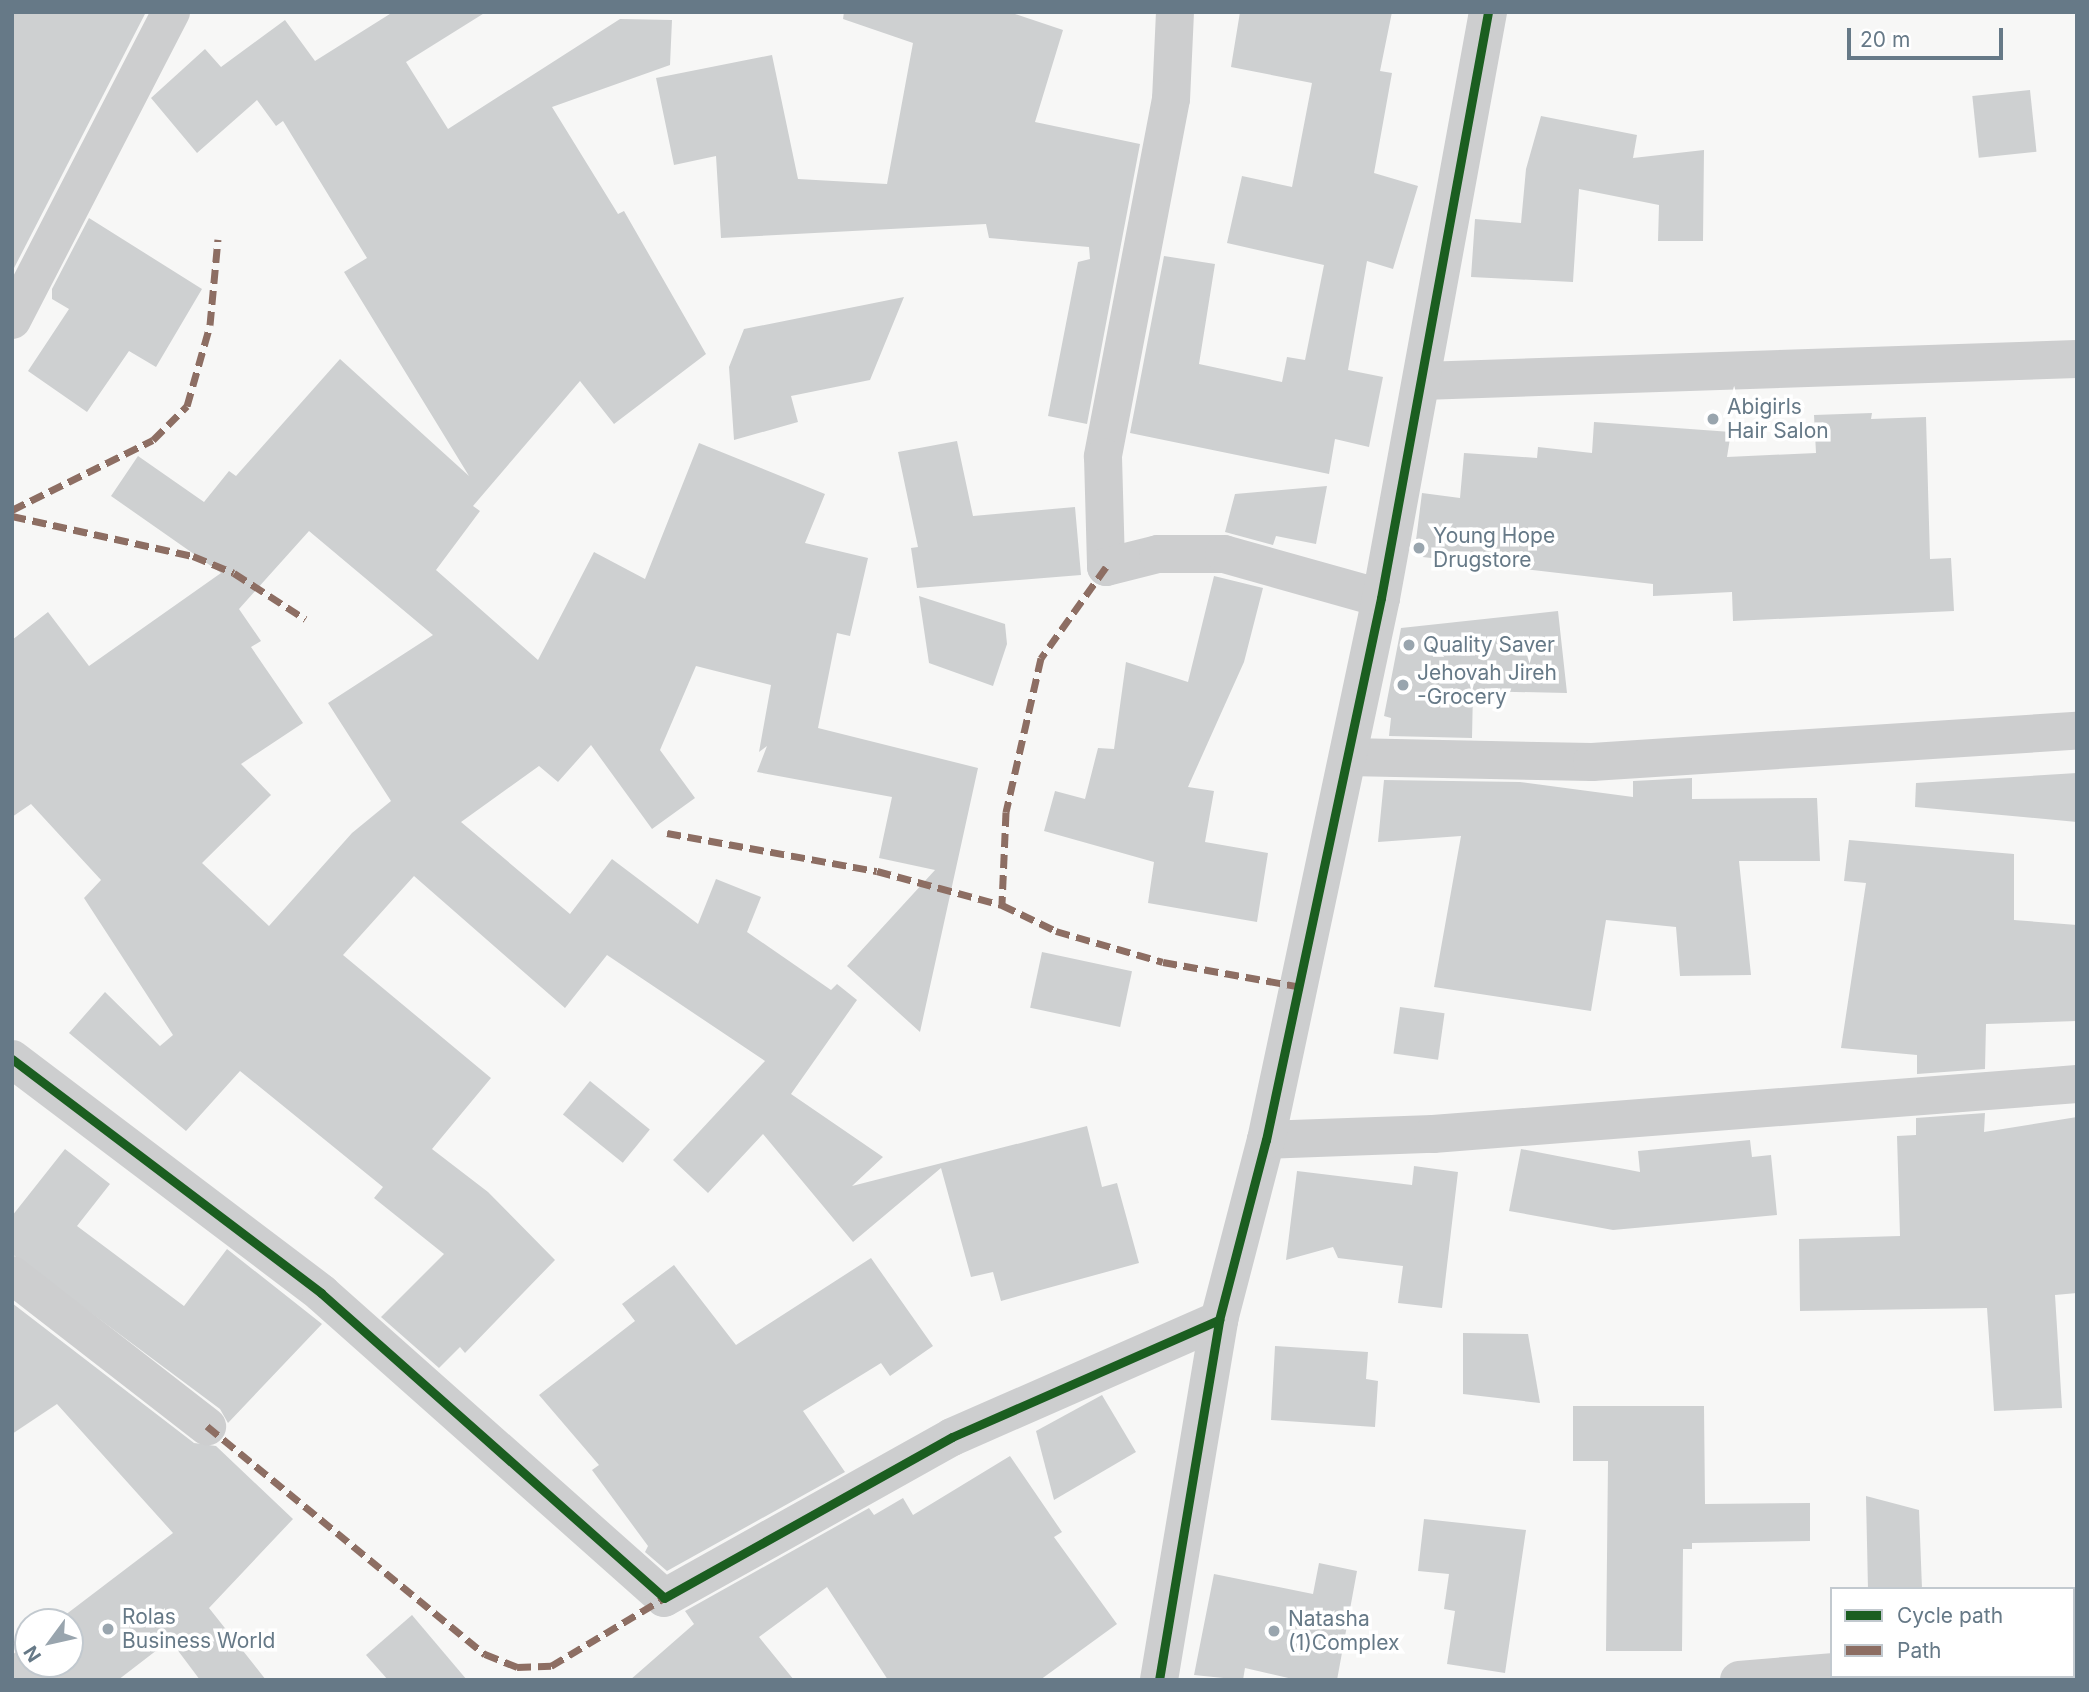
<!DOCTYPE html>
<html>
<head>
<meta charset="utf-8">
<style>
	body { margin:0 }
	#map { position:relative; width:2089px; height:1692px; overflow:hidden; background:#f7f7f6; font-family:Inter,sans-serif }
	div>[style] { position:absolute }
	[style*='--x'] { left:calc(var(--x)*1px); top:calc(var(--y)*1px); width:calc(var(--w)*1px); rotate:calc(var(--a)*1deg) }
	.building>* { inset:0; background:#ced0d1; transform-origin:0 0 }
	.minor>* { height:38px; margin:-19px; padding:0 19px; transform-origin:19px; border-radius:19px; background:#cdcecf }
	.quiet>* { height:7px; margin-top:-3.5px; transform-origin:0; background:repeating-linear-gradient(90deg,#8d6e63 0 14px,transparent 0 21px) }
	.cycleway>* { height:9px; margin:-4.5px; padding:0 4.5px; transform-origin:4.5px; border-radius:4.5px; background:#1b5e20 }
	.dots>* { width:19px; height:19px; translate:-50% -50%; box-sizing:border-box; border:4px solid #fff; border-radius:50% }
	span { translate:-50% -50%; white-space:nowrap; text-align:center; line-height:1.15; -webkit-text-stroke:7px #fff; paint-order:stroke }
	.poi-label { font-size:21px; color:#667987 }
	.left { translate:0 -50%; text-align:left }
	.frame { position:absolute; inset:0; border:14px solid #667987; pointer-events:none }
	.legend { position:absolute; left:1830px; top:1587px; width:245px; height:91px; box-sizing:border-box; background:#fff; border:2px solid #c2c9cf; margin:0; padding:9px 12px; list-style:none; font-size:21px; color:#667987 }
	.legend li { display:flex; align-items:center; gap:14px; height:35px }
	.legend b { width:35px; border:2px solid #c2c9cf }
	.north { position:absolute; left:14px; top:1608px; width:70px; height:70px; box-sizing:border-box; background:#fff; border:2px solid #c2c9cf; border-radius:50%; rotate:237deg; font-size:19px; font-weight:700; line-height:28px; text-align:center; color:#667987 }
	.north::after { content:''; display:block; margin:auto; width:24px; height:32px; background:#99a5ae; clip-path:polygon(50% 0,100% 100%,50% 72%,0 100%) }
	.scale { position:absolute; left:1847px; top:28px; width:156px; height:32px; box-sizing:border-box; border:4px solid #667987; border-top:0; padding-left:9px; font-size:21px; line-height:24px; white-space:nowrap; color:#667987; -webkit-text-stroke:5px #fff; paint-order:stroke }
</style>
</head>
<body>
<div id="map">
	<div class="building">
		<i style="clip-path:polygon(12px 12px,146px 12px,12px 272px)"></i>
		<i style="clip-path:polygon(evenodd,393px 12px,486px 12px,406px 62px,448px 129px,620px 19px,672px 20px,670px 65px,552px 107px,618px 214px,624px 211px,706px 354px,614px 424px,580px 381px,473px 506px,480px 511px,436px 570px,538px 660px,594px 552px,645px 579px,699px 443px,825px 494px,805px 543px,868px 558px,850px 636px,837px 633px,818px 728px,978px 768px,920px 1032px,847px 966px,935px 870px,879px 858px,892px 797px,757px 772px,767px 746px,759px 752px,771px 685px,696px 666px,660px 750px,695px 798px,652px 829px,591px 745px,558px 782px,539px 766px,461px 822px,570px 914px,612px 859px,698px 924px,716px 879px,761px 897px,747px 932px,831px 990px,837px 984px,857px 1000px,791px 1094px,883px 1157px,852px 1186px,1087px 1126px,1102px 1187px,1117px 1183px,1139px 1263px,1001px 1301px,993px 1272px,971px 1277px,941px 1168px,853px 1242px,763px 1134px,708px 1193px,673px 1160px,765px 1061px,607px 955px,565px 1008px,414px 876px,343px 955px,491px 1078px,432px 1149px,488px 1192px,555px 1260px,465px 1353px,460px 1347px,439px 1368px,381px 1317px,444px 1254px,374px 1198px,383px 1187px,240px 1071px,186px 1131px,69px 1033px,105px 992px,160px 1046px,173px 1035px,84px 898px,101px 880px,31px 804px,12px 817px,12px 640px,48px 612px,89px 666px,221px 573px,111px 496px,138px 456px,204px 502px,229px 471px,236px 476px,340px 359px,469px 476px,344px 272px,367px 258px,283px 121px,276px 126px,257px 100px,197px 153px,151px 98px,205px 49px,221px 67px,285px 20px,315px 61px,393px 12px,309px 531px,433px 635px,328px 703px,391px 801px,352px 833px,269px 926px,202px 863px,271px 795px,241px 764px,303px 723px,251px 647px,261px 641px,239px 609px,309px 531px)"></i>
		<i style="clip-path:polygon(844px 12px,1009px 12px,1063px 30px,1035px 122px,1140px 144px,1087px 424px,1048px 416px,1078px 262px,1090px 259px,1089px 247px,989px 238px,986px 224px,721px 238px,716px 156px,674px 165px,656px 78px,772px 55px,798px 179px,887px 184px,913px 43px,843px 19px)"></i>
		<i style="clip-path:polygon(1240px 12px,1392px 12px,1380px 71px,1392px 73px,1374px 173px,1418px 186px,1393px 269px,1367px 261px,1348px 370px,1383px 377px,1369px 447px,1335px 439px,1329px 474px,1130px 433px,1164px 256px,1215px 264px,1199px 364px,1282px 382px,1287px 357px,1305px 360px,1324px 265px,1227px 243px,1242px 176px,1292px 187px,1312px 83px,1231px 67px)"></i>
		<i style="left:2030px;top:90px;width:62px;height:58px;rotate:84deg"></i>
		<i style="clip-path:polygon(1541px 116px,1637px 135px,1633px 158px,1704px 150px,1703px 241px,1658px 241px,1659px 205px,1579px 189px,1573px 282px,1471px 277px,1475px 219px,1521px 223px,1526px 169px)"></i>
		<i style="clip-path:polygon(89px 218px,202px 289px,156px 367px,129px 351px,87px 412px,28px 371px,69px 309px,52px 299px,52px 289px)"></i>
		<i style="clip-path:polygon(904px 297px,870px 380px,791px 396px,798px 422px,734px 440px,729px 367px,744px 329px)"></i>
		<i style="clip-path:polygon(1872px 413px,1871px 419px,1926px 417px,1930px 559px,1951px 558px,1954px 611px,1733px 621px,1732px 592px,1653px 596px,1653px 584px,1414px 556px,1422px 493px,1460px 498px,1464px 453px,1537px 458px,1538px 447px,1592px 453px,1594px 422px,1731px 432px,1727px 457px,1816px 453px,1814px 415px)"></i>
		<i style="clip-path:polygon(957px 441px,973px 516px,1075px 507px,1081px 575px,917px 588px,911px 548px,918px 547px,898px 452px)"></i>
		<i style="clip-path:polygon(1327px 486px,1316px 544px,1276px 536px,1273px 545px,1225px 532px,1235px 494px)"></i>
		<i style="clip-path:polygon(1214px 576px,1263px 588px,1244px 662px,1188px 787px,1214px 791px,1205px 842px,1268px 853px,1257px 922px,1148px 903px,1154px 862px,1044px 831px,1055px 791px,1085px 799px,1098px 748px,1114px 749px,1126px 662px,1188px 682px)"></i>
		<i style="clip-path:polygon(919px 596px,1005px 624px,1007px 644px,993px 686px,929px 663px)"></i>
		<i style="clip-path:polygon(1558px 611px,1567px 693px,1473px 691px,1472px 738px,1389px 736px,1391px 718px,1384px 716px,1401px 628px)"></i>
		<i style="clip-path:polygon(2077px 773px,2077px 822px,1915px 807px,1916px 783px)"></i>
		<i style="clip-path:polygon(1692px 778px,1692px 799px,1817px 798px,1820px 861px,1739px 861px,1751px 975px,1680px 976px,1676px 927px,1606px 920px,1591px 1011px,1434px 987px,1461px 836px,1378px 842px,1384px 780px,1520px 782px,1633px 797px,1633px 781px)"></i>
		<i style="clip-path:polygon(1849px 840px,2014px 854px,2014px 920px,2077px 925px,2077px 1021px,1986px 1024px,1985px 1069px,1917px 1074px,1917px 1055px,1841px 1048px,1866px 883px,1844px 881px)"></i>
		<i style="left:1042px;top:952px;width:92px;height:57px;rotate:12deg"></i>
		<i style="left:1400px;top:1007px;width:45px;height:47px;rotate:8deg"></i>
		<i style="left:590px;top:1081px;width:77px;height:43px;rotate:39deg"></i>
		<i style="clip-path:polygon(1985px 1113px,1984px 1132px,2077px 1117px,2077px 1293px,2055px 1295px,2062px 1408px,1994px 1411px,1987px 1308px,1800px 1311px,1799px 1239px,1900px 1236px,1897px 1136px,1916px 1135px,1916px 1118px)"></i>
		<i style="clip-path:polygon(1750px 1140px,1752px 1157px,1771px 1155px,1777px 1215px,1613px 1230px,1509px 1211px,1521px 1149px,1640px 1172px,1638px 1151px)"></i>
		<i style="clip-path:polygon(65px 1149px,110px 1184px,77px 1226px,184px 1306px,227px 1249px,322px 1324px,228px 1423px,220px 1409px,12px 1254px,12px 1216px)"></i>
		<i style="clip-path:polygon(1414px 1166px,1458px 1172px,1442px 1308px,1398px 1303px,1403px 1266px,1338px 1258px,1333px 1247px,1286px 1260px,1297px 1171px,1412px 1185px)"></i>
		<i style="clip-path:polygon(871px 1258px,933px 1346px,890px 1376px,881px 1363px,803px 1411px,845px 1472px,667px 1571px,645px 1552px,648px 1546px,592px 1470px,599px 1465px,539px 1395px,635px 1321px,622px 1304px,674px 1265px,736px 1345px)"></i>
		<i style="clip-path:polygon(12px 1303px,194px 1443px,216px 1446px,293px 1519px,209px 1608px,266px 1680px,200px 1680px,170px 1640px,118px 1680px,12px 1680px,12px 1655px,28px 1643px,28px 1664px,70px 1664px,70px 1622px,56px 1622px,173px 1533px,57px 1404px,12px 1434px)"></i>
		<i style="clip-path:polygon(1463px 1333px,1528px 1334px,1540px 1403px,1463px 1394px)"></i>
		<i style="clip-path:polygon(1275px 1346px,1368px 1352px,1366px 1379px,1378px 1381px,1375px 1427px,1271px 1420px)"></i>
		<i style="clip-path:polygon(1102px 1395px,1136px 1452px,1054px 1500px,1036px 1431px)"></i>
		<i style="clip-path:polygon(1573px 1406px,1704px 1406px,1705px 1504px,1810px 1503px,1810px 1541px,1692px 1543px,1692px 1549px,1683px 1549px,1682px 1651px,1606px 1651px,1608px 1461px,1573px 1461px)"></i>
		<i style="clip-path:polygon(1010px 1456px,1062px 1532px,1054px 1537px,1117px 1624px,1040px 1680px,888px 1680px,827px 1587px,759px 1637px,794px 1680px,630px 1680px,694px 1624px,685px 1611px,869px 1508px,874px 1515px,903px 1498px,913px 1515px)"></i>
		<i style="clip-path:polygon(1866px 1496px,1919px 1510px,1922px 1589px,1868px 1589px)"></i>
		<i style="clip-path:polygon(1424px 1519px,1526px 1530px,1505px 1673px,1447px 1664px,1455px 1611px,1444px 1609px,1449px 1574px,1418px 1571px)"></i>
		<i style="clip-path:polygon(1319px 1563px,1357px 1571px,1337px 1680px,1297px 1680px,1245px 1668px,1243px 1680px,1194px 1675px,1214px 1574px,1313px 1594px)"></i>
		<i style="clip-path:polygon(412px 1615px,467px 1680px,388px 1680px,366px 1655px)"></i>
	</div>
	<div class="minor">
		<i style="--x:1175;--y:12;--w:87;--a:92.6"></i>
		<i style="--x:1171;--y:99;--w:364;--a:100.8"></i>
		<i style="--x:1103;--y:457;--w:110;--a:88.4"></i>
		<i style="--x:1106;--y:567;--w:54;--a:-14"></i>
		<i style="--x:1158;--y:554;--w:66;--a:0"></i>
		<i style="--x:1224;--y:554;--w:163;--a:15.7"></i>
		<i style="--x:12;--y:320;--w:347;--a:-62.7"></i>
		<i style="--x:1422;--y:381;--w:655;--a:-1.92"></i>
		<i style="--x:1348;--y:757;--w:244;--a:1.2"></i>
		<i style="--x:1592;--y:762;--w:486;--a:-3.7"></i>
		<i style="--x:12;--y:1059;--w:388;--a:37.1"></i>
		<i style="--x:321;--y:1293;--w:459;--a:41.6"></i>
		<i style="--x:664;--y:1598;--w:330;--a:-29.2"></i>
		<i style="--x:952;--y:1437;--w:292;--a:-23.7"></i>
		<i style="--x:1266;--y:1140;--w:167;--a:-2.1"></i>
		<i style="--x:1433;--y:1134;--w:646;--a:-4.44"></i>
		<i style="--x:12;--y:1275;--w:247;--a:37.8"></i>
		<i style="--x:2073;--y:1662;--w:4;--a:0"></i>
		<i style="--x:1159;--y:1680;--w:365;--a:-80.5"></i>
		<i style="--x:1219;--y:1320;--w:186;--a:-75.4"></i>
		<i style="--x:1266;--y:1140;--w:554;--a:-78.02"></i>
		<i style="--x:1381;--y:598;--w:596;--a:-79.65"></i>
		<i style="--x:1739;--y:1680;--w:93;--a:-4.9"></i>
	</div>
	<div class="quiet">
		<i style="--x:12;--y:510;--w:157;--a:-26.4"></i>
		<i style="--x:153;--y:440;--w:48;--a:-45"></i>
		<i style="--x:187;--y:406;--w:84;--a:-74.1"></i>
		<i style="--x:210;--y:325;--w:86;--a:-84.7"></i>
		<i style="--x:12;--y:516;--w:185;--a:12.5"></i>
		<i style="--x:193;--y:556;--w:44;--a:22.5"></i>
		<i style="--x:234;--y:573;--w:85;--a:32.9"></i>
		<i style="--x:1106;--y:567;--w:112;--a:125.5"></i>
		<i style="--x:1041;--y:658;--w:158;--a:102.8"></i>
		<i style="--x:1006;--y:812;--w:93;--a:92.5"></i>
		<i style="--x:1002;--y:905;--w:60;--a:25.7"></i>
		<i style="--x:1056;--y:931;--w:111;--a:16.2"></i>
		<i style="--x:1163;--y:962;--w:136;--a:10.2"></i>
		<i style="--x:667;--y:833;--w:213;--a:10.3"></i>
		<i style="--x:877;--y:871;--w:130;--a:15.2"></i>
		<i style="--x:207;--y:1426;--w:360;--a:39.4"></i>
		<i style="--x:485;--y:1654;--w:35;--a:22"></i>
		<i style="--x:517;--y:1667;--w:34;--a:-2"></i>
		<i style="--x:551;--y:1666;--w:132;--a:-31"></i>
	</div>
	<div class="cycleway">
		<i style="--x:12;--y:1059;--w:388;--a:37.1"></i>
		<i style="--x:321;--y:1293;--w:459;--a:41.6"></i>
		<i style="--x:664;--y:1598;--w:330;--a:-29.2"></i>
		<i style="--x:952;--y:1437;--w:292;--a:-23.7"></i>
		<i style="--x:1159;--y:1680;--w:365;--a:-80.5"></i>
		<i style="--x:1219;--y:1320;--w:186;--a:-75.4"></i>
		<i style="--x:1266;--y:1140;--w:554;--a:-78.02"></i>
		<i style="--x:1381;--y:598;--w:596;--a:-79.65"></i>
	</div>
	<div class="dots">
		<i style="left:1713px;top:419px;background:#99a5ae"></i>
		<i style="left:1419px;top:548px;background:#99a5ae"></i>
		<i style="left:1409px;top:645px;background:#99a5ae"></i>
		<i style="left:1403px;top:685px;background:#99a5ae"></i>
		<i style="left:108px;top:1629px;background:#99a5ae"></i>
		<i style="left:1274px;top:1631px;background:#99a5ae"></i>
	</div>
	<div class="poi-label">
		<span class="left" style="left:1727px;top:419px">Abigirls<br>Hair Salon</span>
		<span class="left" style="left:1433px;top:548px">Young Hope<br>Drugstore</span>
		<span class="left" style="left:1423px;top:645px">Quality Saver</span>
		<span class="left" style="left:1417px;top:685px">Jehovah Jireh<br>-Grocery</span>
		<span class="left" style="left:122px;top:1629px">Rolas<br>Business World</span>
		<span class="left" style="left:1288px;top:1631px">Natasha<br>(1)Complex</span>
	</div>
	<div class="frame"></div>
	<ul class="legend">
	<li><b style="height:9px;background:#1b5e20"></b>Cycle path</li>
	<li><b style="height:9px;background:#8d6e63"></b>Path</li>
	</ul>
	<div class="north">N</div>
	<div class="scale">20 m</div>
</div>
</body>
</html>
